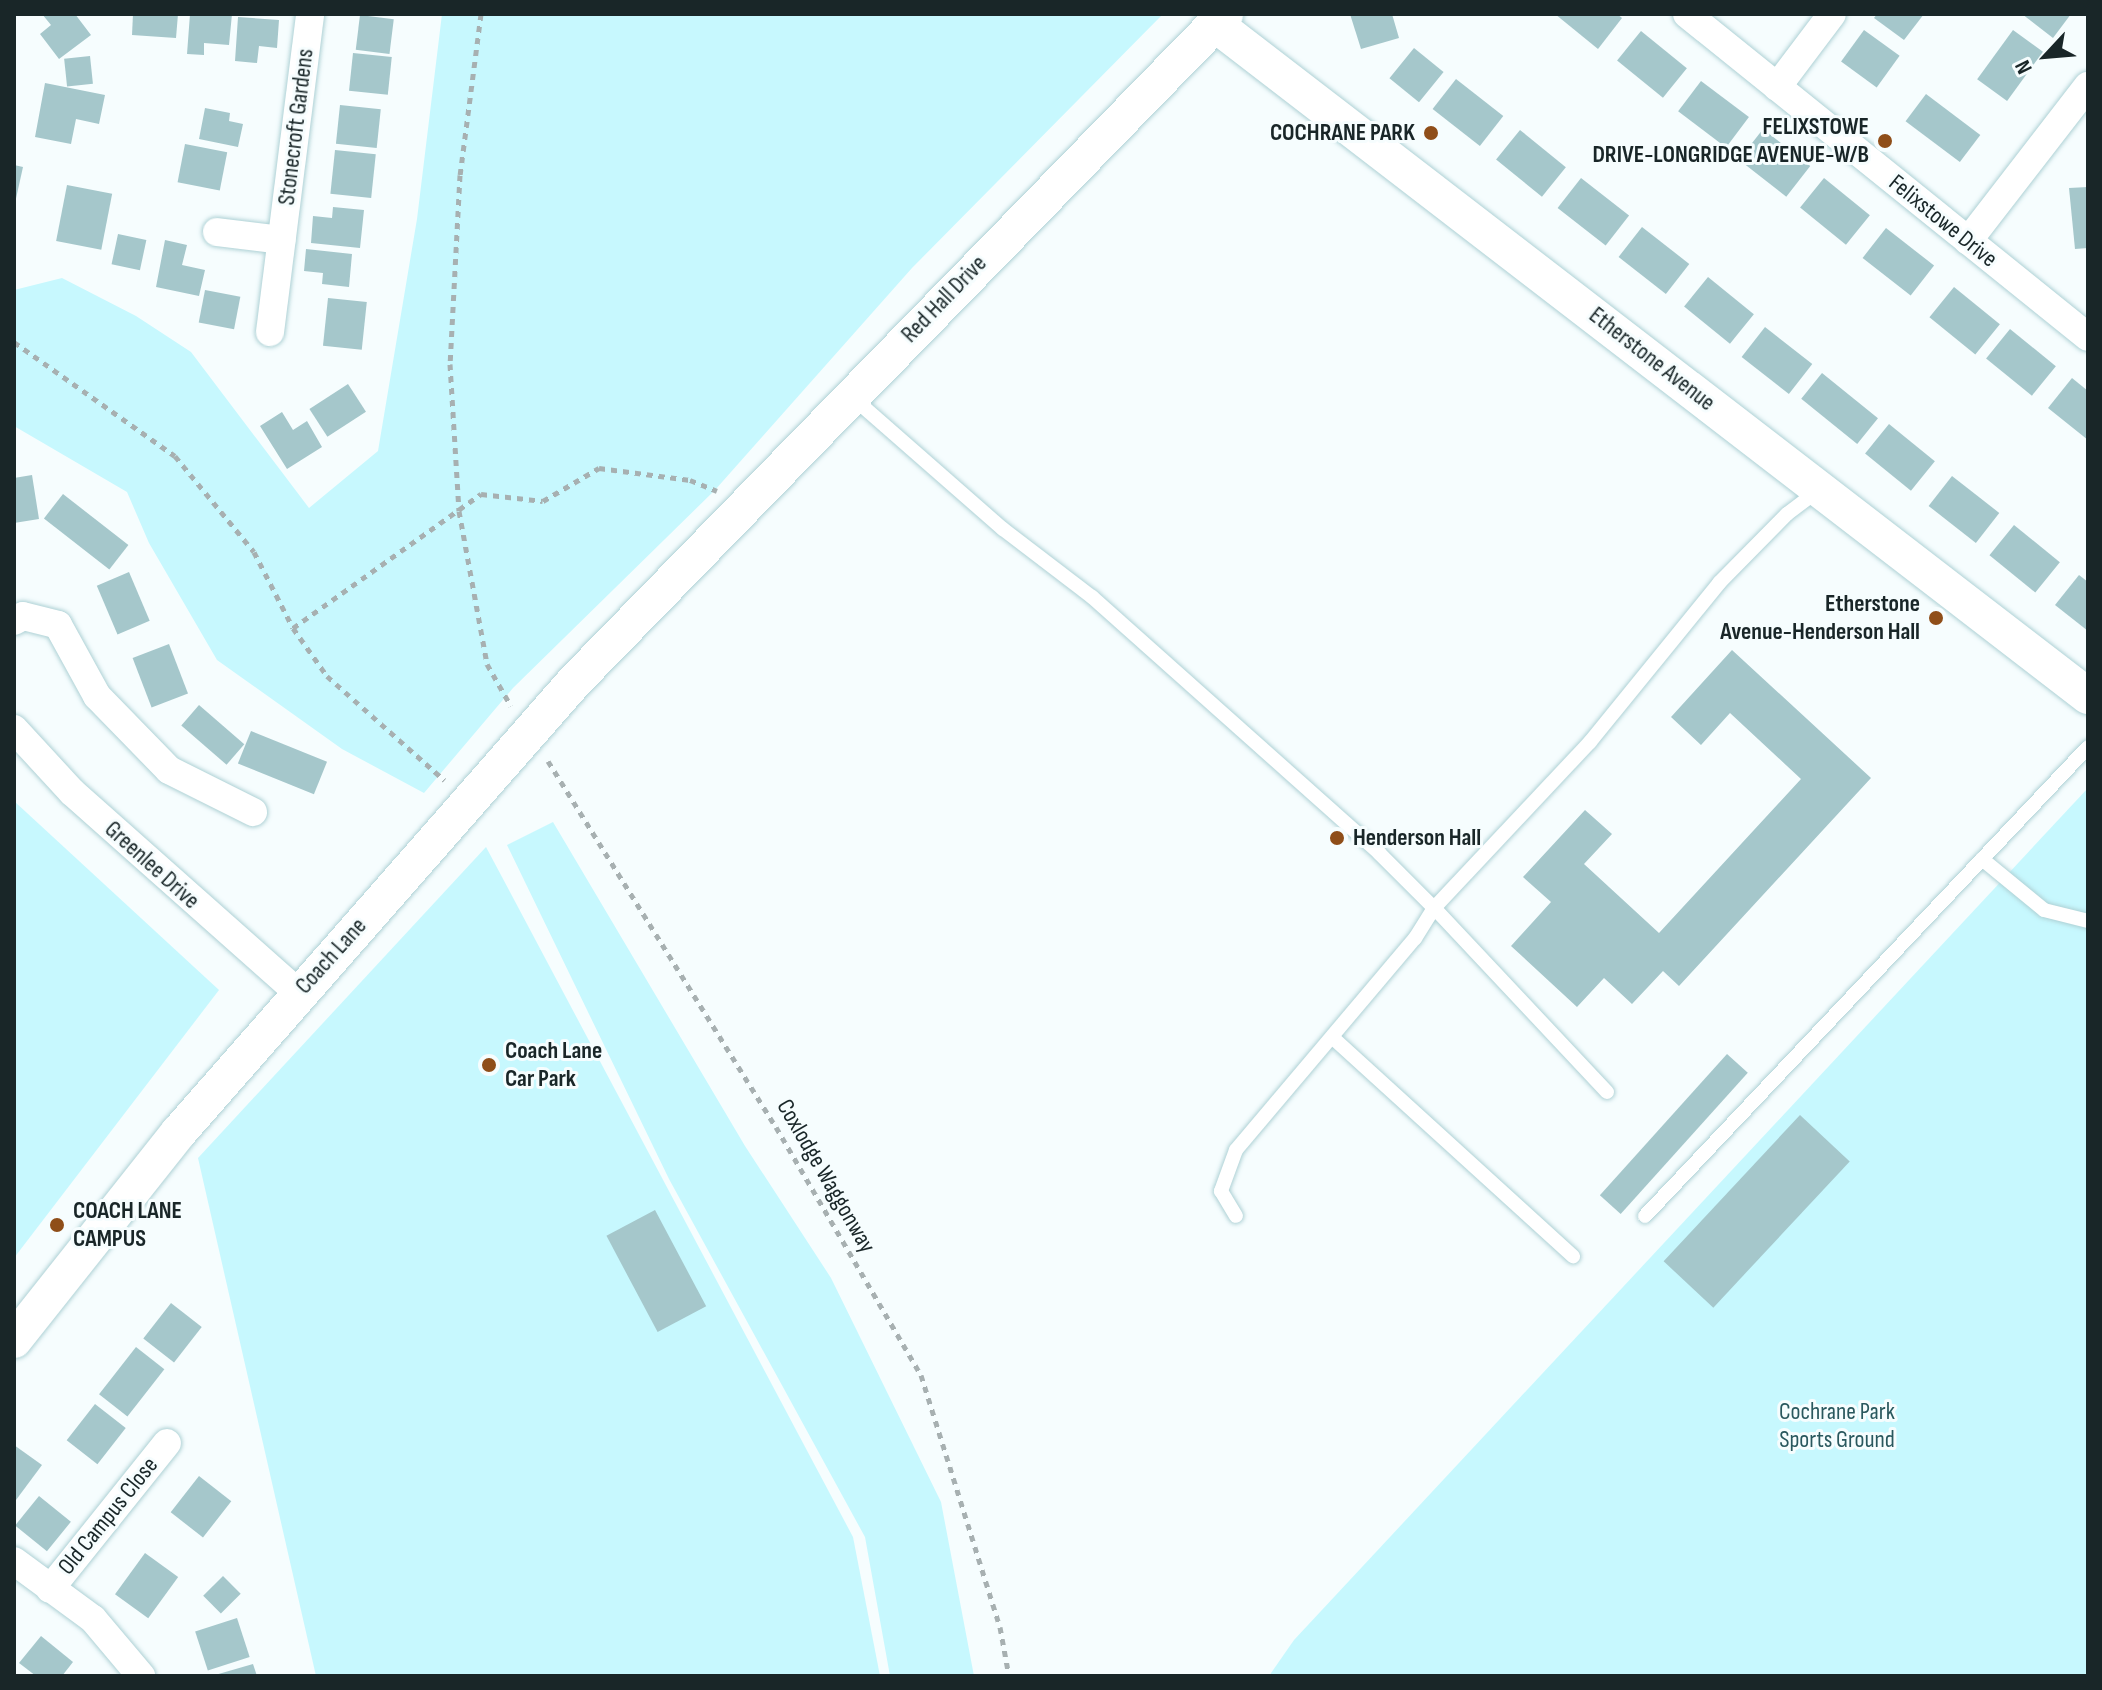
<!DOCTYPE html>
<html>
<head>
<meta charset="utf-8">
<style>
	body { margin:0 }
	#map { position:relative; width:2102px; height:1690px; overflow:hidden; background:#f6fdfe; font-family:"Sofia Sans Condensed",sans-serif }
	div>[style] { position:absolute }
	[style*='--x'] { left:calc(var(--x)*1px); top:calc(var(--y)*1px); width:calc(var(--w)*1px); rotate:calc(var(--a)*1deg) }
	.green>* { inset:0; background:#c7f8fe }
	.building>* { inset:0; background:#a5c7cb; transform-origin:0 0 }
	.path>* { height:5px; margin-top:-2.5px; transform-origin:0; background:repeating-linear-gradient(90deg,#a7b0b1 0 6px,transparent 0 12px) }
	.roads { filter:drop-shadow(0 0 2px #aed1d5) drop-shadow(0 0 2px #aed1d5) }
	.service>* { height:14px; margin:-7px; padding:0 7px; transform-origin:7px; border-radius:7px; background:#fff }
	.minor>* { height:28px; margin:-14px; padding:0 14px; transform-origin:14px; border-radius:14px; background:#fff }
	.tertiary>* { height:36px; margin:-18px; padding:0 18px; transform-origin:18px; border-radius:18px; background:#fff }
	.dots>* { width:22px; height:22px; translate:-50% -50%; box-sizing:border-box; border:4px solid #f6fdfe; border-radius:50% }
	span { translate:-50% -50%; white-space:nowrap; text-align:center; line-height:1.15; -webkit-text-stroke:6px #f6fdfe; paint-order:stroke }
	.street-label { font-size:24px; color:#192628 }
	.poi-label { font-size:24px; color:#192628; font-weight:700 }
	.right { translate:-100% -50%; text-align:right }
	.left { translate:0 -50%; text-align:left }
	.park-label { font-size:24px; color:#29585e }
	.frame { position:absolute; inset:0; border:16px solid #192628; pointer-events:none }
	.north { position:absolute; left:2006px; top:16px; width:80px; height:80px; -webkit-text-stroke:6px #f6fdfe; paint-order:stroke; rotate:244deg; font-size:22px; font-weight:700; line-height:32px; text-align:center; color:#192628 }
	.north::after { content:''; display:block; margin:auto; width:28px; height:36px; background:#192628; clip-path:polygon(50% 0,100% 100%,50% 72%,0 100%) }
</style>
</head>
<body>
<div id="map">
	<div class="green">
		<i style="clip-path:polygon(442px 14px,1163px 14px,912px 268px,715px 490px,513px 688px,424px 793px,342px 749px,217px 660px,149px 543px,127px 492px,14px 426px,14px 290px,62px 278px,136px 316px,191px 352px,309px 508px,378px 451px,417px 219px)"></i>
		<i style="clip-path:polygon(2088px 788px,2088px 1676px,1269px 1676px,1294px 1640px)"></i>
		<i style="clip-path:polygon(14px 801px,219px 990px,14px 1258px)"></i>
		<i style="clip-path:polygon(553px 822px,745px 1146px,831px 1278px,941px 1502px,974px 1676px,890px 1676px,865px 1537px,669px 1179px,507px 845px)"></i>
		<i style="clip-path:polygon(486px 847px,853px 1537px,880px 1676px,316px 1676px,198px 1158px)"></i>
	</div>
	<div class="building">
		<i style="clip-path:polygon(42px 14px,75px 14px,91px 35px,59px 59px,40px 34px,51px 25px)"></i>
		<i style="clip-path:polygon(133px 14px,178px 14px,176px 38px,132px 35px)"></i>
		<i style="clip-path:polygon(190px 14px,232px 14px,229px 45px,204px 43px,204px 55px,187px 54px)"></i>
		<i style="clip-path:polygon(1350px 14px,1392px 14px,1399px 38px,1361px 49px)"></i>
		<i style="clip-path:polygon(1555px 14px,1617px 14px,1622px 18px,1598px 49px)"></i>
		<i style="clip-path:polygon(1877px 14px,1924px 14px,1904px 40px,1874px 18px)"></i>
		<i style="clip-path:polygon(2022px 14px,2071px 14px,2053px 38px)"></i>
		<i style="left:360px;top:15px;width:34px;height:35px;rotate:7deg"></i>
		<i style="clip-path:polygon(238px 17px,279px 20px,277px 48px,259px 46px,257px 63px,235px 61px)"></i>
		<i style="left:1864px;top:30px;width:44px;height:39px;rotate:36deg"></i>
		<i style="left:2013px;top:30px;width:37px;height:61px;rotate:36deg"></i>
		<i style="left:1641px;top:31px;width:59px;height:38px;rotate:39deg"></i>
		<i style="left:1414px;top:48px;width:38px;height:39px;rotate:39deg"></i>
		<i style="left:353px;top:53px;width:39px;height:38px;rotate:6deg"></i>
		<i style="left:90px;top:56px;width:28px;height:26px;rotate:84deg"></i>
		<i style="left:1456px;top:79px;width:60px;height:38px;rotate:38deg"></i>
		<i style="left:1701px;top:81px;width:60px;height:38px;rotate:37deg"></i>
		<i style="clip-path:polygon(45px 83px,105px 95px,99px 124px,76px 119px,71px 144px,35px 137px)"></i>
		<i style="left:1926px;top:94px;width:68px;height:34px;rotate:37deg"></i>
		<i style="left:340px;top:105px;width:41px;height:39px;rotate:6deg"></i>
		<i style="clip-path:polygon(205px 108px,230px 113px,229px 121px,243px 124px,238px 147px,199px 139px)"></i>
		<i style="left:1763px;top:129px;width:60px;height:39px;rotate:38deg"></i>
		<i style="left:1520px;top:130px;width:59px;height:38px;rotate:39deg"></i>
		<i style="left:185px;top:144px;width:43px;height:39px;rotate:11deg"></i>
		<i style="left:335px;top:150px;width:41px;height:44px;rotate:6deg"></i>
		<i style="clip-path:polygon(14px 165px,23px 167px,15px 203px,14px 202px)"></i>
		<i style="left:1581px;top:178px;width:61px;height:38px;rotate:38deg"></i>
		<i style="left:1824px;top:178px;width:59px;height:38px;rotate:39deg"></i>
		<i style="left:67px;top:185px;width:46px;height:57px;rotate:11deg"></i>
		<i style="clip-path:polygon(2088px 187px,2088px 248px,2075px 249px,2069px 188px)"></i>
		<i style="clip-path:polygon(333px 207px,364px 210px,360px 248px,311px 243px,313px 216px,332px 218px)"></i>
		<i style="left:1642px;top:227px;width:60px;height:38px;rotate:38deg"></i>
		<i style="left:1886px;top:228px;width:61px;height:38px;rotate:38deg"></i>
		<i style="left:118px;top:234px;width:29px;height:31px;rotate:12deg"></i>
		<i style="clip-path:polygon(165px 240px,187px 245px,182px 265px,205px 270px,199px 296px,156px 287px)"></i>
		<i style="clip-path:polygon(306px 249px,352px 254px,349px 287px,322px 284px,323px 273px,304px 271px)"></i>
		<i style="left:1708px;top:277px;width:59px;height:38px;rotate:39deg"></i>
		<i style="left:1954px;top:287px;width:59px;height:39px;rotate:39deg"></i>
		<i style="left:205px;top:290px;width:36px;height:33px;rotate:11deg"></i>
		<i style="left:328px;top:298px;width:39px;height:48px;rotate:6deg"></i>
		<i style="left:1765px;top:327px;width:60px;height:38px;rotate:38deg"></i>
		<i style="left:2010px;top:329px;width:59px;height:38px;rotate:39deg"></i>
		<i style="left:1822px;top:373px;width:72px;height:33px;rotate:39deg"></i>
		<i style="clip-path:polygon(2072px 378px,2088px 391px,2088px 440px,2048px 408px)"></i>
		<i style="left:348px;top:384px;width:33px;height:46px;rotate:57deg"></i>
		<i style="clip-path:polygon(282px 412px,293px 430px,307px 421px,322px 447px,287px 469px,260px 426px)"></i>
		<i style="left:1889px;top:424px;width:59px;height:38px;rotate:39deg"></i>
		<i style="clip-path:polygon(32px 475px,39px 519px,14px 523px,14px 478px)"></i>
		<i style="left:1952px;top:476px;width:60px;height:38px;rotate:38deg"></i>
		<i style="left:63px;top:494px;width:83px;height:31px;rotate:38deg"></i>
		<i style="left:2014px;top:525px;width:59px;height:39px;rotate:39deg"></i>
		<i style="left:129px;top:572px;width:53px;height:35px;rotate:67deg"></i>
		<i style="clip-path:polygon(2079px 575px,2088px 582px,2088px 631px,2055px 605px)"></i>
		<i style="left:169px;top:644px;width:53px;height:39px;rotate:69deg"></i>
		<i style="clip-path:polygon(1732px 650px,1871px 778px,1679px 986px,1663px 971px,1632px 1004px,1604px 978px,1577px 1007px,1511px 946px,1551px 902px,1523px 877px,1585px 810px,1612px 834px,1584px 864px,1659px 933px,1801px 779px,1730px 713px,1701px 745px,1671px 717px)"></i>
		<i style="left:199px;top:705px;width:60px;height:27px;rotate:41deg"></i>
		<i style="left:251px;top:731px;width:82px;height:35px;rotate:22deg"></i>
		<i style="left:1727px;top:1054px;width:28px;height:190px;rotate:42deg"></i>
		<i style="left:1800px;top:1115px;width:68px;height:200px;rotate:43deg"></i>
		<i style="left:655px;top:1210px;width:109px;height:55px;rotate:62deg"></i>
		<i style="left:171px;top:1303px;width:39px;height:45px;rotate:38deg"></i>
		<i style="left:136px;top:1347px;width:36px;height:60px;rotate:38deg"></i>
		<i style="left:95px;top:1404px;width:39px;height:46px;rotate:38deg"></i>
		<i style="clip-path:polygon(14px 1445px,42px 1465px,16px 1500px,14px 1498px)"></i>
		<i style="left:199px;top:1476px;width:41px;height:46px;rotate:38deg"></i>
		<i style="left:39px;top:1496px;width:41px;height:38px;rotate:39deg"></i>
		<i style="left:145px;top:1553px;width:41px;height:51px;rotate:36deg"></i>
		<i style="left:223px;top:1576px;width:25px;height:28px;rotate:45deg"></i>
		<i style="left:237px;top:1618px;width:41px;height:44px;rotate:72deg"></i>
		<i style="clip-path:polygon(41px 1636px,73px 1662px,62px 1676px,36px 1676px,19px 1663px)"></i>
		<i style="clip-path:polygon(253px 1664px,257px 1676px,215px 1676px,215px 1675px)"></i>
	</div>
	<div class="path">
		<i style="--x:481;--y:14;--w:162;--a:97.4"></i>
		<i style="--x:460;--y:175;--w:189;--a:93"></i>
		<i style="--x:450;--y:364;--w:147;--a:86.5"></i>
		<i style="--x:459;--y:511;--w:156;--a:79.6"></i>
		<i style="--x:487;--y:664;--w:48;--a:60.3"></i>
		<i style="--x:14;--y:342;--w:197;--a:35.3"></i>
		<i style="--x:175;--y:456;--w:124;--a:50.5"></i>
		<i style="--x:254;--y:552;--w:85;--a:62.8"></i>
		<i style="--x:293;--y:628;--w:59;--a:54.7"></i>
		<i style="--x:327;--y:676;--w:157;--a:41.6"></i>
		<i style="--x:293;--y:628;--w:231;--a:-35.5"></i>
		<i style="--x:481;--y:494;--w:62;--a:6.4"></i>
		<i style="--x:543;--y:501;--w:65;--a:-30.5"></i>
		<i style="--x:599;--y:468;--w:92;--a:7.5"></i>
		<i style="--x:690;--y:480;--w:29;--a:22"></i>
		<i style="--x:548;--y:761;--w:431;--a:58.1"></i>
		<i style="--x:776;--y:1127;--w:287;--a:59.7"></i>
		<i style="--x:921;--y:1375;--w:264;--a:72.6"></i>
		<i style="--x:1000;--y:1627;--w:50;--a:79.6"></i>
	</div>
	<div class="roads">
		<div class="service">
			<i style="--x:851;--y:396;--w:202;--a:41.2"></i>
			<i style="--x:1003;--y:529;--w:112;--a:37.4"></i>
			<i style="--x:1092;--y:597;--w:385;--a:41.7"></i>
			<i style="--x:1379;--y:853;--w:78;--a:45"></i>
			<i style="--x:1434;--y:908;--w:36;--a:122"></i>
			<i style="--x:1415;--y:938;--w:277;--a:130.2"></i>
			<i style="--x:1236;--y:1150;--w:44;--a:110.1"></i>
			<i style="--x:1221;--y:1191;--w:29;--a:59"></i>
			<i style="--x:1982;--y:859;--w:80;--a:39.4"></i>
			<i style="--x:2044;--y:910;--w:45;--a:14"></i>
			<i style="--x:1332;--y:1037;--w:326;--a:42.3"></i>
			<i style="--x:1607;--y:1092;--w:253;--a:-133.2"></i>
			<i style="--x:1434;--y:908;--w:228;--a:-46.8"></i>
			<i style="--x:1590;--y:742;--w:205;--a:-50.9"></i>
			<i style="--x:1719;--y:583;--w:97;--a:-45.4"></i>
			<i style="--x:1787;--y:514;--w:39;--a:-37"></i>
			<i style="--x:1645;--y:1216;--w:645;--a:-46.63"></i>
		</div>
		<div class="minor">
			<i style="--x:1687;--y:14;--w:515;--a:38.85"></i>
			<i style="--x:1777;--y:87;--w:91;--a:-53"></i>
			<i style="--x:217;--y:232;--w:65;--a:7"></i>
			<i style="--x:1968;--y:241;--w:196;--a:-52.3"></i>
			<i style="--x:270;--y:332;--w:321;--a:-82.8"></i>
			<i style="--x:14;--y:621;--w:10;--a:-29"></i>
			<i style="--x:23;--y:616;--w:36;--a:14"></i>
			<i style="--x:58;--y:625;--w:81;--a:61.2"></i>
			<i style="--x:97;--y:696;--w:103;--a:45.8"></i>
			<i style="--x:169;--y:770;--w:94;--a:26.6"></i>
			<i style="--x:14;--y:729;--w:86;--a:47.4"></i>
			<i style="--x:72;--y:792;--w:302;--a:41.6"></i>
			<i style="--x:14;--y:1561;--w:98;--a:36.3"></i>
			<i style="--x:93;--y:1619;--w:75;--a:49.9"></i>
			<i style="--x:50;--y:1589;--w:187;--a:-51.3"></i>
		</div>
		<div class="tertiary">
			<i style="--x:1215;--y:24;--w:1102;--a:37.59"></i>
			<i style="--x:14;--y:1340;--w:265;--a:-51.6"></i>
			<i style="--x:179;--y:1132;--w:599;--a:-48.72"></i>
			<i style="--x:574;--y:682;--w:933;--a:-45.74"></i>
		</div>
	</div>
	<div class="dots">
		<i style="left:1431px;top:133px;background:#8f4e19"></i>
		<i style="left:1885px;top:141px;background:#8f4e19"></i>
		<i style="left:1936px;top:618px;background:#8f4e19"></i>
		<i style="left:1337px;top:838px;background:#8f4e19"></i>
		<i style="left:489px;top:1065px;background:#8f4e19"></i>
		<i style="left:57px;top:1225px;background:#8f4e19"></i>
	</div>
	<div class="street-label">
		<span style="left:296px;top:127px;rotate:-83deg">Stonecroft Gardens</span>
		<span style="left:1943px;top:221px;rotate:39deg">Felixstowe Drive</span>
		<span style="left:944px;top:299px;rotate:-46deg">Red Hall Drive</span>
		<span style="left:1652px;top:359px;rotate:38deg">Etherstone Avenue</span>
		<span style="left:152px;top:865px;rotate:42deg">Greenlee Drive</span>
		<span style="left:331px;top:956px;rotate:-48deg">Coach Lane</span>
		<span style="left:826px;top:1176px;rotate:60deg">Coxlodge Waggonway</span>
		<span style="left:108px;top:1516px;rotate:-51deg">Old Campus Close</span>
	</div>
	<div class="poi-label">
		<span class="right" style="left:1869px;top:141px">FELIXSTOWE<br>DRIVE-LONGRIDGE AVENUE-W/B</span>
		<span class="right" style="left:1415px;top:133px">COCHRANE PARK</span>
		<span class="right" style="left:1920px;top:618px">Etherstone<br>Avenue-Henderson Hall</span>
		<span class="left" style="left:1353px;top:838px">Henderson Hall</span>
		<span class="left" style="left:505px;top:1065px">Coach Lane<br>Car Park</span>
		<span class="left" style="left:73px;top:1225px">COACH LANE<br>CAMPUS</span>
	</div>
	<div class="park-label">
		<span style="left:1837px;top:1426px">Cochrane Park<br>Sports Ground</span>
	</div>
	<div class="frame"></div>
	<div class="north">N</div>
</div>
</body>
</html>
